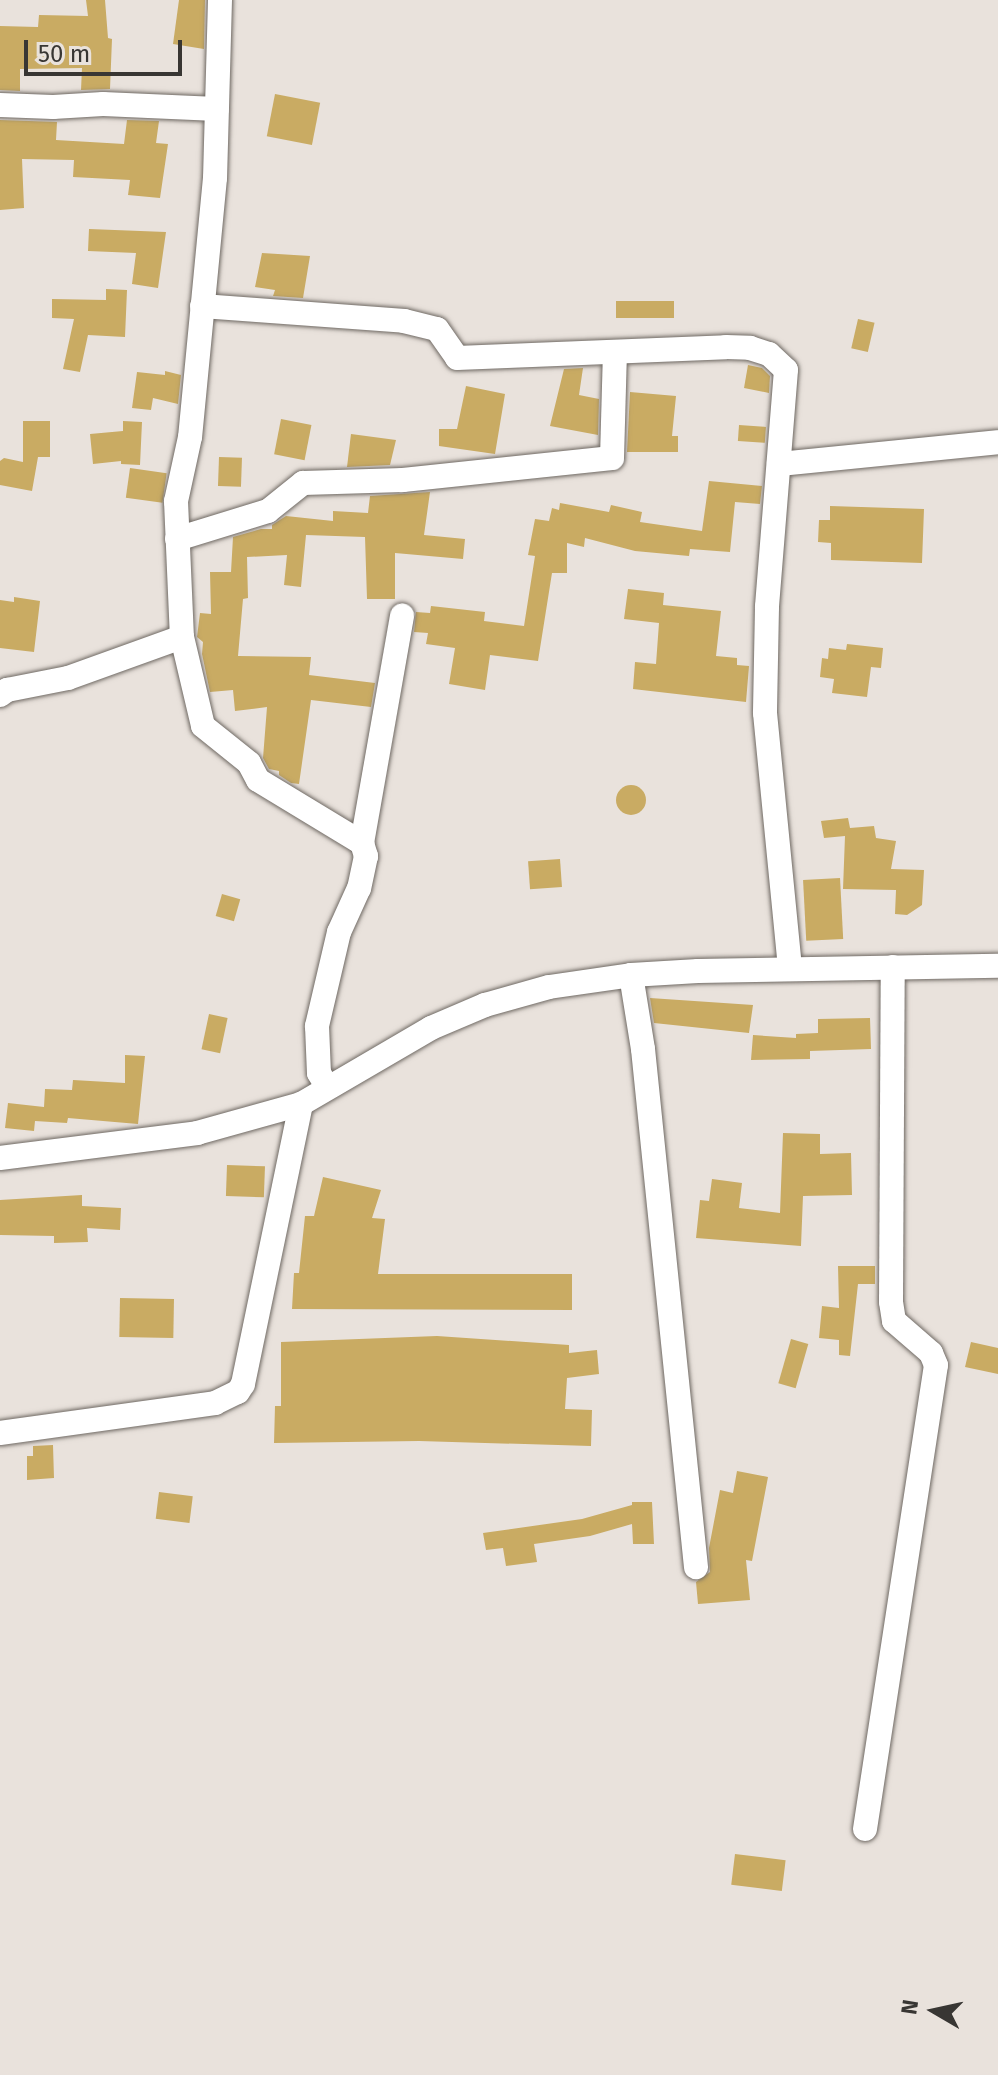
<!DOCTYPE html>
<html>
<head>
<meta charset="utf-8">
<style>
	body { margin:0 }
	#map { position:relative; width:998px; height:2075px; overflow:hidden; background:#e9e2dc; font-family:"Fira Sans",sans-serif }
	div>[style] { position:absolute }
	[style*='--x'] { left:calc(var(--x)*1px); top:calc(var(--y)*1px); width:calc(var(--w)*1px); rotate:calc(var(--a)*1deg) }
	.building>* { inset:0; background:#c9ab63; transform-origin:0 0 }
	.round { border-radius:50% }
	.roads { filter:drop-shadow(0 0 2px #6f6963) drop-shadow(0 0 2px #6f6963) }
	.street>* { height:24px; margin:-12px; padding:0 12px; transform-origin:12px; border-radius:12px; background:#fff }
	span { translate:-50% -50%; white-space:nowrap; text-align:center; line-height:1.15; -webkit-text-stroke:8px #e9e2dc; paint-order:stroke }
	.north { position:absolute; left:894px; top:1971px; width:80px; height:80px; -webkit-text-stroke:6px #e9e2dc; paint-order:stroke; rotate:279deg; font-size:22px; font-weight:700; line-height:32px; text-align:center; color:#383633 }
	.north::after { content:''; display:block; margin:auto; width:28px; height:36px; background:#383633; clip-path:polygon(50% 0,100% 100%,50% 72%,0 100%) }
	.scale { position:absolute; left:24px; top:40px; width:158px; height:36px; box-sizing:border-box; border:4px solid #383633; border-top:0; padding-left:10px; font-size:24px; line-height:28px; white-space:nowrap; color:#383633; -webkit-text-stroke:6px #e9e2dc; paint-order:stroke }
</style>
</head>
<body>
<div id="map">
	<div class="building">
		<i style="clip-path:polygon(86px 0,105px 0,108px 38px,112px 39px,110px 89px,81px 90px,82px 68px,20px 69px,20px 91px,0 90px,0 26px,38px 27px,39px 15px,88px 16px)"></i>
		<i style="clip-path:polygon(179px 0,205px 0,204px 49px,173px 44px)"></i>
		<i style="left:275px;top:94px;width:46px;height:43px;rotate:11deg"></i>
		<i style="clip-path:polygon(0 120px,57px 122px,56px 140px,124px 144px,127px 120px,159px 121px,156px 143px,168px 144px,160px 198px,128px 195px,130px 180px,73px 177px,74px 160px,22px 159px,24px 208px,0 210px)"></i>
		<i style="clip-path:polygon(89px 229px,166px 232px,158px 288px,132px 284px,136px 253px,88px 251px)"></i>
		<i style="clip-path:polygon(262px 253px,310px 256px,303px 298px,273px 296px,275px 290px,255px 287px)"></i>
		<i style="clip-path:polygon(106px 289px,127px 290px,125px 337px,88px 335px,80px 372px,63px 369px,74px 319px,52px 318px,52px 299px,106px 300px)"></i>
		<i style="left:616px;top:301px;width:58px;height:17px"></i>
		<i style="left:858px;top:319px;width:17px;height:30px;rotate:13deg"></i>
		<i style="clip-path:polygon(748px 365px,762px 368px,770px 376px,769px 393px,744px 388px)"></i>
		<i style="clip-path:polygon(583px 368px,579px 395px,599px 399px,598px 435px,550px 426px,564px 369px)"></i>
		<i style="clip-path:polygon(165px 371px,181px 375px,178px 404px,153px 398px,151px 410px,132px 408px,137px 372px,165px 375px)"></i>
		<i style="clip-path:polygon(466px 386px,505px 394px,495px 454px,439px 446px,439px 429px,457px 429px)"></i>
		<i style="clip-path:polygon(630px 392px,676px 396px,672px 436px,678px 436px,678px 452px,627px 452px)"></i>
		<i style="left:281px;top:419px;width:31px;height:36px;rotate:11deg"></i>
		<i style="clip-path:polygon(23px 421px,50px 421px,50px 457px,38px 457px,32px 491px,0 485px,0 461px,4px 458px,23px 462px)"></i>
		<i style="clip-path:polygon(123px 421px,142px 422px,140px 465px,121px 464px,121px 461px,93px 464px,90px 434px,123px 431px)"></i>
		<i style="left:739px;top:425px;width:27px;height:16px;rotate:4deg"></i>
		<i style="clip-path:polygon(351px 434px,396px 440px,390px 465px,347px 467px)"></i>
		<i style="left:219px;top:457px;width:23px;height:29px;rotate:2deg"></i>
		<i style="left:130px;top:468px;width:37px;height:30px;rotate:8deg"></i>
		<i style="clip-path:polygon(709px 481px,762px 486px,760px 504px,735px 502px,730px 552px,690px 549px,689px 556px,635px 551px,585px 538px,584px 547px,567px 543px,567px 573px,552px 573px,538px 661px,490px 655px,485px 690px,449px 684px,455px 648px,426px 644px,428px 633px,414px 632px,416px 612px,430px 613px,431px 606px,485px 612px,484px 621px,524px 626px,535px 556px,528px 555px,535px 519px,549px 521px,552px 508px,559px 510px,560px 503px,609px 512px,611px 505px,642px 512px,640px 522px,702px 531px)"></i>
		<i style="clip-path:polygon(430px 492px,424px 535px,465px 539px,463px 559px,395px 553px,395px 599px,367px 599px,365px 537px,306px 535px,301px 587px,284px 585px,287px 555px,247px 557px,248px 598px,243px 599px,238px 656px,311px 657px,309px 675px,375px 683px,371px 707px,311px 700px,299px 784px,291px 783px,279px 775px,279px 771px,269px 769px,263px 758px,267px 707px,235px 711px,233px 690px,210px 692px,202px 654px,203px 642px,197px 637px,200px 613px,211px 614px,210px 572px,231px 572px,233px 537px,261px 529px,272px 529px,272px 525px,286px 516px,333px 521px,333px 511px,368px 513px,370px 496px)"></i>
		<i style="clip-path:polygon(830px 506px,924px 509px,922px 563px,831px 560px,831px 543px,818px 542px,819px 520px,830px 520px)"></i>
		<i style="clip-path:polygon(628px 589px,664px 593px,663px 605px,721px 611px,716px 656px,737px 658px,737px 665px,749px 666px,746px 702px,633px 689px,635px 662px,656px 664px,659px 623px,624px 619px)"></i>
		<i style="clip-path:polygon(14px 597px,40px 601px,34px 652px,0 648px,0 600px,14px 602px)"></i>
		<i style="clip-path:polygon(847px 644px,883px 648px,881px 668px,871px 667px,867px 697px,832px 693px,834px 679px,820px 677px,822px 658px,828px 659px,829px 648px,846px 650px)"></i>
		<i class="round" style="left:616px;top:785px;width:30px;height:30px"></i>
		<i style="clip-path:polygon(848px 818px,850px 828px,874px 826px,876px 838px,896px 841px,891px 869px,924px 870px,922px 905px,907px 915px,895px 914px,896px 890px,843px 889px,845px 836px,824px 838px,821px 821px)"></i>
		<i style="left:560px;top:859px;width:28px;height:32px;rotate:86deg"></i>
		<i style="left:840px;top:878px;width:61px;height:37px;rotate:87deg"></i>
		<i style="left:222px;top:894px;width:19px;height:23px;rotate:16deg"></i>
		<i style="clip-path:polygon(650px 998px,753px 1005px,749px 1033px,654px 1023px)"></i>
		<i style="left:209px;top:1014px;width:19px;height:36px;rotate:12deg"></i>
		<i style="clip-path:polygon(870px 1018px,871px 1049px,810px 1051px,810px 1059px,751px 1060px,753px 1035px,796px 1038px,796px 1034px,818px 1033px,818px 1019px)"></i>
		<i style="clip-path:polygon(125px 1055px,145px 1056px,138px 1124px,68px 1118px,67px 1123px,35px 1121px,34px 1131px,5px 1128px,8px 1103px,44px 1107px,45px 1089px,72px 1090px,73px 1080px,125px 1083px)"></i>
		<i style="clip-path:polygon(783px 1133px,820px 1134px,820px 1154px,851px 1153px,852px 1195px,803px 1196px,801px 1246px,696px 1238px,700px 1200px,709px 1201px,712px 1179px,742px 1183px,739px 1208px,780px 1213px)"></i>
		<i style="left:227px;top:1165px;width:38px;height:31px;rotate:2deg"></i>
		<i style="clip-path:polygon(323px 1177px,381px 1190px,372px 1218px,385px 1219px,378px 1274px,572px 1274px,572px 1310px,292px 1309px,294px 1273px,299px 1273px,305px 1216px,314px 1216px)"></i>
		<i style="clip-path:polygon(82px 1195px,82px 1206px,121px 1208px,120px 1230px,87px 1228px,88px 1242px,54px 1243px,54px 1236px,0 1235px,0 1200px)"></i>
		<i style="clip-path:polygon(838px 1266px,875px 1266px,875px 1284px,858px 1284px,850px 1356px,839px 1355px,839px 1340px,819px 1338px,822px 1306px,839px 1308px)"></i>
		<i style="left:120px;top:1298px;width:54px;height:39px;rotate:1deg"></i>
		<i style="clip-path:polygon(437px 1336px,569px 1345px,569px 1353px,597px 1350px,599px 1374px,567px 1378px,565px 1409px,592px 1410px,591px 1446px,419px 1441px,274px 1443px,275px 1406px,281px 1406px,281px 1342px)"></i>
		<i style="left:791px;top:1339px;width:18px;height:46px;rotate:16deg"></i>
		<i style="clip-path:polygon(971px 1342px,998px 1348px,998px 1374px,965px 1367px)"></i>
		<i style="clip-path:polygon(53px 1445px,54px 1478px,27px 1480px,27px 1456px,33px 1456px,33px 1446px)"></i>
		<i style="clip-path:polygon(737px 1471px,768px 1477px,752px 1561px,746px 1560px,750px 1600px,698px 1604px,696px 1582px,710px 1572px,709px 1548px,720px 1490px,733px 1493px)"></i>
		<i style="left:159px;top:1492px;width:34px;height:27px;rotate:7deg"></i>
		<i style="clip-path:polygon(632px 1502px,652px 1502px,654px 1544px,633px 1544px,632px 1524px,590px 1536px,534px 1544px,537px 1562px,506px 1566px,503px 1548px,486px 1550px,483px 1533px,582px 1519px,632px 1505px)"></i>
		<i style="left:735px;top:1854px;width:51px;height:31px;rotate:7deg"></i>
	</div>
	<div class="roads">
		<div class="street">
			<i style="--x:220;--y:0;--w:178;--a:91.6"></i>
			<i style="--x:215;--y:178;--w:260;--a:95.5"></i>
			<i style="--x:190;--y:437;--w:66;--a:102.3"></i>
			<i style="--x:176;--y:501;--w:136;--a:87.5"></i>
			<i style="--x:182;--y:637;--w:91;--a:76.7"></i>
			<i style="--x:203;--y:726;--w:59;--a:38.8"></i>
			<i style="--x:249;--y:763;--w:19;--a:62"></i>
			<i style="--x:258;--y:780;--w:122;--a:31.2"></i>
			<i style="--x:362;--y:843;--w:14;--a:73"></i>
			<i style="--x:366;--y:856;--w:33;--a:102"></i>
			<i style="--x:359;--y:888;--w:48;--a:114.4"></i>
			<i style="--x:339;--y:932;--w:97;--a:103.2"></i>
			<i style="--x:317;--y:1026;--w:47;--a:87.6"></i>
			<i style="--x:319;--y:1073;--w:16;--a:60"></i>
			<i style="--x:0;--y:105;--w:53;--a:2.2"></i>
			<i style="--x:53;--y:107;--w:50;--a:-3.4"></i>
			<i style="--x:103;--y:104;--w:114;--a:2.5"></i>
			<i style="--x:202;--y:306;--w:203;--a:4.2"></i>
			<i style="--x:404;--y:321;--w:34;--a:14"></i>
			<i style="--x:437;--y:329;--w:35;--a:55"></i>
			<i style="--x:457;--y:358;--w:269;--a:-2.3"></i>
			<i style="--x:726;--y:347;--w:24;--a:2"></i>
			<i style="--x:750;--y:348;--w:20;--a:18"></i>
			<i style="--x:769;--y:354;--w:23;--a:43"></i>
			<i style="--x:786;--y:370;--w:238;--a:94.6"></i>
			<i style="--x:767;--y:607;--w:106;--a:91.1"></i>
			<i style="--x:765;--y:713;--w:257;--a:84.4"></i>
			<i style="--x:779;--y:464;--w:220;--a:-5.7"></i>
			<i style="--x:177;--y:539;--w:95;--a:-17.1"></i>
			<i style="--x:268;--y:511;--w:45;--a:-38.7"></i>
			<i style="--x:303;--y:483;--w:100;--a:-1.7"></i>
			<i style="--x:403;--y:480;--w:210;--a:-6"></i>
			<i style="--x:612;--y:458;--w:106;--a:-88.4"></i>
			<i style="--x:0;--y:695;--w:9;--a:-36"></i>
			<i style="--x:7;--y:690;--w:62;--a:-11.1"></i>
			<i style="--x:68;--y:678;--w:121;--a:-19.8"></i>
			<i style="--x:362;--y:843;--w:231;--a:-80"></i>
			<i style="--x:631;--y:975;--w:75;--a:80.8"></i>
			<i style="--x:643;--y:1049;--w:521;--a:84.16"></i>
			<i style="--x:0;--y:1158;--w:199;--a:-7.2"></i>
			<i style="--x:197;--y:1133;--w:108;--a:-15.6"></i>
			<i style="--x:301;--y:1104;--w:151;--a:-30.3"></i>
			<i style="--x:431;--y:1028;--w:59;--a:-23.1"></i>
			<i style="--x:485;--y:1005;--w:66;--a:-15.7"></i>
			<i style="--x:549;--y:987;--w:83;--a:-8.3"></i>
			<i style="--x:631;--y:975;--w:67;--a:-3.4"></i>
			<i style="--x:698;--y:971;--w:300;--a:-1"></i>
			<i style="--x:0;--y:1433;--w:217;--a:-7.9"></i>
			<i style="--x:215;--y:1403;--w:25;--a:-26"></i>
			<i style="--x:238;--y:1392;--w:9;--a:-58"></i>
			<i style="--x:243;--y:1384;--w:286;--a:-78.3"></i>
			<i style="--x:865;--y:1829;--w:469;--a:-81.3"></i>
			<i style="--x:936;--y:1365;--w:13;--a:-113"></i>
			<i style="--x:931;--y:1353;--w:49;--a:-139.1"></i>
			<i style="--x:894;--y:1321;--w:19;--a:-99"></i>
			<i style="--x:891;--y:1302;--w:335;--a:-89.7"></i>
		</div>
	</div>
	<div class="north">N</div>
	<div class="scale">50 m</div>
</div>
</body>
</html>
